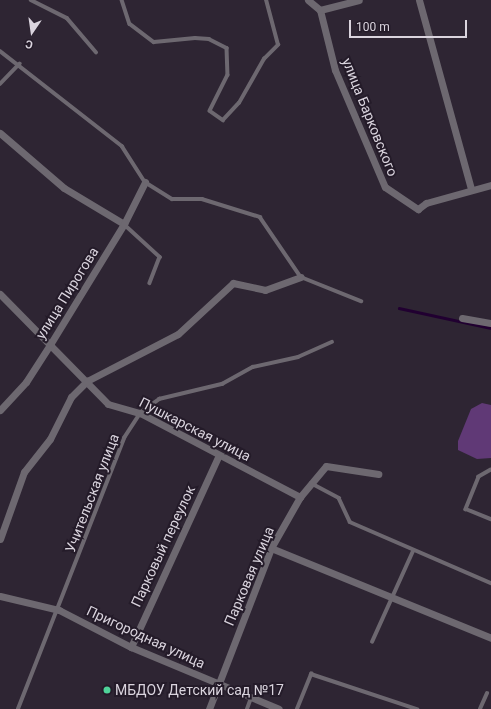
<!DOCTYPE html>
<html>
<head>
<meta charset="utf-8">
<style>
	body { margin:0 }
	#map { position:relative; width:491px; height:709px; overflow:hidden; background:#2e2533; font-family:Roboto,sans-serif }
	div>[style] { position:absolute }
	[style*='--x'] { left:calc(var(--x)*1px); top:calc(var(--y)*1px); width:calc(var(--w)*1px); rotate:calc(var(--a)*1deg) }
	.green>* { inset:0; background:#603976 }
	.stream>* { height:2.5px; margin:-1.25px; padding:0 1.25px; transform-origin:1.25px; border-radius:1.25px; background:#210031 }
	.lane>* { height:3.5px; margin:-1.75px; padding:0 1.75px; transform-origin:1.75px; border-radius:1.75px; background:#6d6870 }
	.street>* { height:7px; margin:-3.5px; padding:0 3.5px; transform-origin:3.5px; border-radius:3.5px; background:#6d6870 }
	.dots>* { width:11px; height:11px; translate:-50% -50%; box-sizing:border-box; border:2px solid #241b29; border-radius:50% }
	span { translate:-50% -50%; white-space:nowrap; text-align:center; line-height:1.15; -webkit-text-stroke:4px #241b29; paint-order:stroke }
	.street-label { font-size:14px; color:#dad4de }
	.poi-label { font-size:14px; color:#dad4de }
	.left { translate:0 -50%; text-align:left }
	.north { position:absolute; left:12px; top:12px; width:40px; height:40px; -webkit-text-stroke:3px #241b29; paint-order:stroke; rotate:193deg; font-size:11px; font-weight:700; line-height:16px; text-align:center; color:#dad4de }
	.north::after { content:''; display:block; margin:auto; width:14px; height:18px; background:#dad4de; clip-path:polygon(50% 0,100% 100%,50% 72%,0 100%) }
	.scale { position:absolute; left:349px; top:20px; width:118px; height:18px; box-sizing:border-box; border:2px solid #dad4de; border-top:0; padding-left:5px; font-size:12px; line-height:14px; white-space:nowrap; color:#dad4de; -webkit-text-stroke:3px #241b29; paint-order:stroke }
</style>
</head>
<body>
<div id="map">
	<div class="green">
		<i style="clip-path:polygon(482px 403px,491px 405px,491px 458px,477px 459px,458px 450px,458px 441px,471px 409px)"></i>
	</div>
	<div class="stream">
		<i style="--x:399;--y:308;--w:94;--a:12.3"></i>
	</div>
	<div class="lane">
		<i style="--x:31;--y:0;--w:40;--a:26.6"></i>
		<i style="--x:67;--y:18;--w:45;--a:49.5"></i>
		<i style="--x:122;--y:0;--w:25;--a:72"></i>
		<i style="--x:130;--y:24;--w:30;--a:37"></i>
		<i style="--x:154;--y:42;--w:41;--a:-5.6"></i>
		<i style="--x:195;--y:38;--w:14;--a:4"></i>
		<i style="--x:209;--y:39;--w:20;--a:27"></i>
		<i style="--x:227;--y:48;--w:27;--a:88"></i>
		<i style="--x:228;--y:75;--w:40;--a:116.6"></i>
		<i style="--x:210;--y:111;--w:16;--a:35"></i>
		<i style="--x:223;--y:120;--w:23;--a:-47"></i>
		<i style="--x:239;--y:103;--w:51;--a:-60.4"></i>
		<i style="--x:264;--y:59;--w:20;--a:-45"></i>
		<i style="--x:278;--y:45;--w:47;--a:-104.9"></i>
		<i style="--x:0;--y:51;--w:155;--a:37.9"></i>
		<i style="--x:122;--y:146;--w:43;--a:57.4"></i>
		<i style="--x:145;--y:182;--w:32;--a:32"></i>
		<i style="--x:172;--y:199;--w:30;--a:0"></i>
		<i style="--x:202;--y:199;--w:61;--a:17.2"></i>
		<i style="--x:260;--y:217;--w:73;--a:55.7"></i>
		<i style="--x:301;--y:277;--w:65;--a:21.8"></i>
		<i style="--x:0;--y:84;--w:28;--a:-46"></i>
		<i style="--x:124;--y:224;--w:49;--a:42.5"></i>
		<i style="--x:160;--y:257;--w:28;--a:111"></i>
		<i style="--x:491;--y:470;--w:14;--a:150"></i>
		<i style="--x:479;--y:477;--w:35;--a:112"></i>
		<i style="--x:466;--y:509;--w:27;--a:22"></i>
		<i style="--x:311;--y:483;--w:32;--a:28"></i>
		<i style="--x:339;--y:498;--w:26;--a:65"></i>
		<i style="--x:350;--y:522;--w:154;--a:23.4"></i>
		<i style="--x:372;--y:642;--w:100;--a:-65.7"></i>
		<i style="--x:18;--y:709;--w:291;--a:-68.6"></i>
		<i style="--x:124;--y:438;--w:30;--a:-57"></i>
		<i style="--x:140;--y:413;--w:24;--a:-36"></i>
		<i style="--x:159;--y:399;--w:65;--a:-13.4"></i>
		<i style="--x:222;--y:384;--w:35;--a:-29"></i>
		<i style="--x:253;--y:367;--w:46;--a:-12.5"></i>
		<i style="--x:298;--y:357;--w:37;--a:-24"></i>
		<i style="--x:247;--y:709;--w:12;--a:-70"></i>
		<i style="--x:297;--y:709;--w:38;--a:-68"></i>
		<i style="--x:311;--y:674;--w:112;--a:18.3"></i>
		<i style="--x:480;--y:709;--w:17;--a:-66"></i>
	</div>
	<div class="street">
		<i style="--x:308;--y:0;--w:16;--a:40"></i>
		<i style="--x:320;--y:10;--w:62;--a:76"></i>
		<i style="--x:335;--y:70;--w:127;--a:66.9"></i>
		<i style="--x:385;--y:187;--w:40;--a:34"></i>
		<i style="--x:418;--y:209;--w:10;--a:-37"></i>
		<i style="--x:426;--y:203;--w:67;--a:-15.5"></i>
		<i style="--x:419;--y:0;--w:196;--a:74.6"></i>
		<i style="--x:320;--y:10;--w:40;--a:-14.4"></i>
		<i style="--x:0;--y:133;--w:84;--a:40.7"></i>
		<i style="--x:64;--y:188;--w:70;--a:31"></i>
		<i style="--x:0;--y:294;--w:154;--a:45.5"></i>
		<i style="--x:108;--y:404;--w:33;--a:16"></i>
		<i style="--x:140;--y:413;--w:181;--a:27.7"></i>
		<i style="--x:462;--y:318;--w:29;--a:10"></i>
		<i style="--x:0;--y:410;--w:38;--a:-47"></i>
		<i style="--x:26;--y:382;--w:46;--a:-57.3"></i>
		<i style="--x:51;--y:343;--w:140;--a:-58.5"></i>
		<i style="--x:124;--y:224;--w:47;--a:-63.4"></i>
		<i style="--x:0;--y:539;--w:71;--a:-70.3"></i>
		<i style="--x:24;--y:472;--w:42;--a:-51.8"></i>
		<i style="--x:50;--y:439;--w:47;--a:-63.4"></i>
		<i style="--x:71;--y:397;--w:23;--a:-45"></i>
		<i style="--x:87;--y:381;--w:102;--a:-27.3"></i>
		<i style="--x:178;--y:334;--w:75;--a:-42.8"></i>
		<i style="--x:233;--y:283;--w:33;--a:12"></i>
		<i style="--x:265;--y:290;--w:38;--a:-20"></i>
		<i style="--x:271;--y:548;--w:238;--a:22.2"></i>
		<i style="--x:0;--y:596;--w:61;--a:13.3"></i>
		<i style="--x:59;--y:610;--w:81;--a:27.2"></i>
		<i style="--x:131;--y:647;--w:160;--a:22.7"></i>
		<i style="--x:131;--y:647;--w:211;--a:-65.4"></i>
		<i style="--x:209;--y:709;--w:173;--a:-68.9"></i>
		<i style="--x:271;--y:548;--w:59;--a:-60.4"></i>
		<i style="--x:300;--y:497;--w:40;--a:-50"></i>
		<i style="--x:326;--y:466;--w:53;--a:8.7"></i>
	</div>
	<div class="dots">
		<i style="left:107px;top:690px;background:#4fd399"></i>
	</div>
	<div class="street-label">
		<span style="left:370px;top:117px;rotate:68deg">улица Барковского</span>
		<span style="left:67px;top:293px;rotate:-58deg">улица Пирогова</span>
		<span style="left:195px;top:429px;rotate:27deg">Пушкарская улица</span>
		<span style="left:92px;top:493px;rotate:-69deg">Учительская улица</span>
		<span style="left:163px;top:546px;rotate:-65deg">Парковый переулок</span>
		<span style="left:249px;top:576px;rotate:-67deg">Парковая улица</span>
		<span style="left:146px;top:637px;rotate:25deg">Пригородная улица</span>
	</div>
	<div class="poi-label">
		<span class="left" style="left:115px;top:690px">МБДОУ Детский сад №17</span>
	</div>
	<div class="north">С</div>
	<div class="scale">100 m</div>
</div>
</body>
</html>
